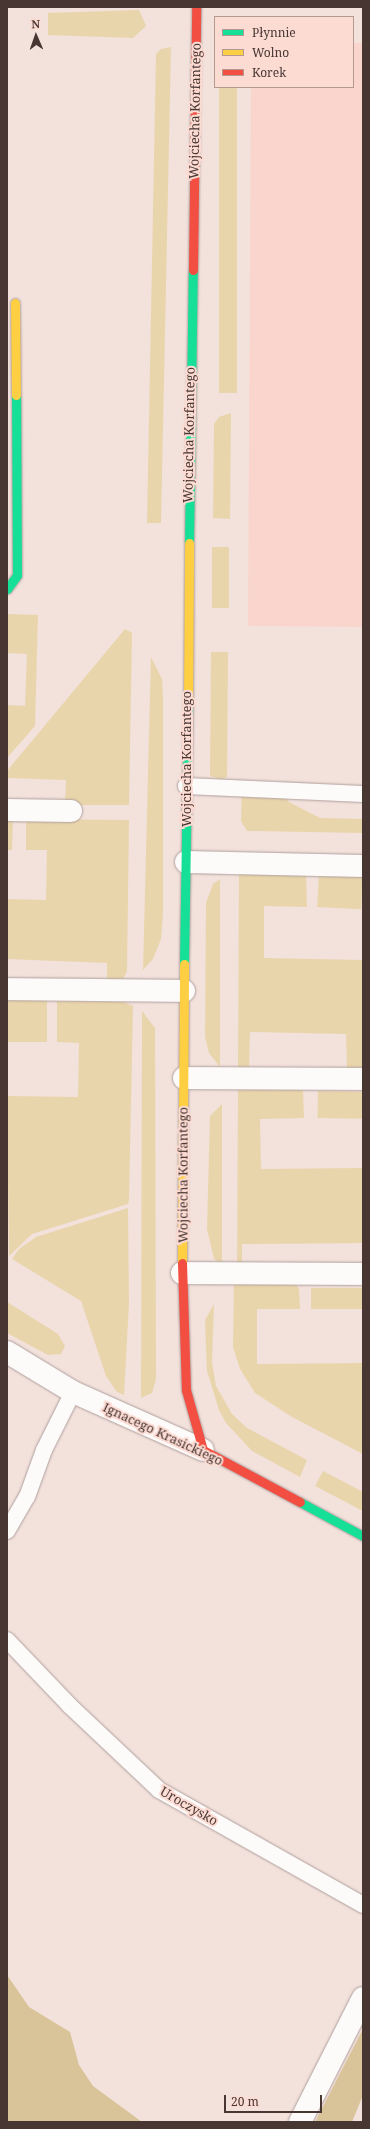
<!DOCTYPE html>
<html>
<head>
<meta charset="utf-8">
<style>
	body { margin:0 }
	#map { position:relative; width:370px; height:2129px; overflow:hidden; background:#f3e1dc; font-family:"Noto Serif",serif }
	div>[style] { position:absolute }
	[style*='--x'] { left:calc(var(--x)*1px); top:calc(var(--y)*1px); width:calc(var(--w)*1px); rotate:calc(var(--a)*1deg) }
	.built>* { inset:0; background:#f9d5cd }
	.green>* { inset:0; background:#e9d5ab; transform-origin:0 0 }
	.forest>* { inset:0; background:#d9c499 }
	.roads { filter:drop-shadow(0 0 1px #afa09c) drop-shadow(0 0 1px #afa09c) }
	.lane>* { height:16px; margin:-8px; padding:0 8px; transform-origin:8px; border-radius:8px; background:#fdfafa }
	.street>* { height:22px; margin:-11px; padding:0 11px; transform-origin:11px; border-radius:11px; background:#fdfafa }
	.fast>* { height:9px; margin:-4.5px; padding:0 4.5px; transform-origin:4.5px; border-radius:4.5px; background:#16e098 }
	.slow>* { height:9px; margin:-4.5px; padding:0 4.5px; transform-origin:4.5px; border-radius:4.5px; background:#ffcf43 }
	.jam>* { height:9px; margin:-4.5px; padding:0 4.5px; transform-origin:4.5px; border-radius:4.5px; background:#f24e42 }
	span { translate:-50% -50%; white-space:nowrap; text-align:center; line-height:1.15; -webkit-text-stroke:4px #fcdbd3; paint-order:stroke }
	.street-label { font-size:13px; color:#473632 }
	.frame { position:absolute; inset:0; border:8px solid #473632; pointer-events:none }
	.legend { position:absolute; left:214px; top:16px; width:140px; height:72px; box-sizing:border-box; background:#fcdbd3; border:1px solid #b49993; margin:0; padding:5px 7px; list-style:none; font-size:12px; color:#473632 }
	.legend li { display:flex; align-items:center; gap:8px; height:20px }
	.legend b { width:20px; border:1px solid #b49993 }
	.north { position:absolute; left:16px; top:16px; width:40px; height:40px; -webkit-text-stroke:3px #fcdbd3; paint-order:stroke; rotate:358deg; font-size:11px; font-weight:700; line-height:16px; text-align:center; color:#473632 }
	.north::after { content:''; display:block; margin:auto; width:14px; height:18px; background:#473632; clip-path:polygon(50% 0,100% 100%,50% 72%,0 100%) }
	.scale { position:absolute; left:224px; top:2095px; width:98px; height:18px; box-sizing:border-box; border:2px solid #473632; border-top:0; padding-left:5px; font-size:12px; line-height:14px; white-space:nowrap; color:#473632; -webkit-text-stroke:3px #fcdbd3; paint-order:stroke }
</style>
</head>
<body>
<div id="map">
	<div class="built">
		<i style="clip-path:polygon(353px 43px,363px 43px,363px 627px,248px 626px,251px 87px,353px 87px)"></i>
	</div>
	<div class="green">
		<i style="clip-path:polygon(139px 10px,146px 26px,133px 38px,48px 35px,48px 13px)"></i>
		<i style="clip-path:polygon(171px 47px,161px 523px,147px 523px,156px 54px,161px 49px)"></i>
		<i style="left:219px;top:87px;width:18px;height:306px"></i>
		<i style="clip-path:polygon(231px 413px,230px 519px,213px 518px,214px 424px,219px 417px)"></i>
		<i style="left:212px;top:547px;width:17px;height:61px"></i>
		<i style="clip-path:polygon(7px 614px,38px 615px,35px 726px,7px 758px,7px 705px,25px 706px,27px 654px,7px 653px)"></i>
		<i style="clip-path:polygon(125px 629px,132px 633px,129px 805px,65px 805px,66px 780px,7px 778px,7px 771px)"></i>
		<i style="clip-path:polygon(211px 652px,228px 652px,227px 777px,221px 779px,210px 776px)"></i>
		<i style="clip-path:polygon(151px 657px,162px 679px,163px 696px,163px 914px,161px 939px,153px 959px,143px 970px)"></i>
		<i style="clip-path:polygon(242px 786px,277px 788px,289px 802px,320px 818px,363px 819px,363px 833px,247px 831px,241px 821px)"></i>
		<i style="clip-path:polygon(7px 819px,13px 819px,12px 850px,7px 850px)"></i>
		<i style="clip-path:polygon(26px 819px,129px 820px,127px 971px,123px 979px,107px 981px,107px 963px,7px 959px,7px 899px,46px 900px,47px 850px,26px 850px)"></i>
		<i style="clip-path:polygon(239px 872px,306px 872px,307px 907px,264px 906px,264px 958px,363px 960px,363px 1070px,347px 1069px,346px 1034px,250px 1032px,249px 1068px,238px 1068px)"></i>
		<i style="left:319px;top:873px;width:44px;height:34px;rotate:3deg"></i>
		<i style="clip-path:polygon(220px 879px,220px 1067px,209px 1053px,205px 1037px,206px 903px,213px 884px)"></i>
		<i style="left:7px;top:1000px;width:40px;height:42px"></i>
		<i style="clip-path:polygon(57px 1001px,123px 1002px,133px 1006px,129px 1200px,128px 1204px,32px 1234px,9px 1256px,7px 1096px,78px 1097px,79px 1043px,57px 1042px)"></i>
		<i style="clip-path:polygon(142px 1011px,155px 1028px,156px 1379px,152px 1393px,141px 1398px)"></i>
		<i style="clip-path:polygon(238px 1090px,303px 1090px,304px 1118px,260px 1119px,261px 1169px,363px 1168px,363px 1243px,242px 1244px,242px 1269px,237px 1268px)"></i>
		<i style="left:318px;top:1091px;width:45px;height:27px;rotate:1deg"></i>
		<i style="clip-path:polygon(222px 1104px,222px 1264px,214px 1259px,207px 1229px,210px 1116px)"></i>
		<i style="clip-path:polygon(128px 1208px,129px 1303px,124px 1395px,117px 1392px,106px 1376px,81px 1301px,12px 1259px,19px 1249px,36px 1237px)"></i>
		<i style="clip-path:polygon(234px 1280px,295px 1283px,299px 1289px,300px 1309px,257px 1309px,257px 1364px,363px 1363px,363px 1454px,292px 1417px,255px 1393px,240px 1369px,233px 1347px)"></i>
		<i style="left:363px;top:1288px;width:21px;height:52px;rotate:90deg"></i>
		<i style="clip-path:polygon(7px 1302px,58px 1334px,65px 1346px,61px 1354px,48px 1355px,7px 1333px)"></i>
		<i style="clip-path:polygon(214px 1304px,212px 1363px,216px 1386px,232px 1414px,247px 1428px,307px 1460px,300px 1477px,252px 1451px,226px 1423px,219px 1410px,207px 1371px,205px 1320px)"></i>
		<i style="clip-path:polygon(323px 1471px,363px 1492px,363px 1511px,315px 1486px)"></i>
	</div>
	<div class="forest">
		<i style="clip-path:polygon(7px 1975px,29px 2007px,70px 2032px,79px 2065px,93px 2086px,142px 2122px,7px 2122px)"></i>
		<i style="clip-path:polygon(363px 2029px,363px 2095px,352px 2122px,315px 2122px)"></i>
	</div>
	<div class="roads">
		<div class="lane">
			<i style="--x:186;--y:786;--w:177;--a:2.6"></i>
			<i style="--x:7;--y:1531;--w:39;--a:-60"></i>
			<i style="--x:27;--y:1497;--w:50;--a:-70.1"></i>
			<i style="--x:44;--y:1450;--w:65;--a:-63.4"></i>
			<i style="--x:7;--y:1640;--w:91;--a:46.3"></i>
			<i style="--x:70;--y:1706;--w:122;--a:43.3"></i>
			<i style="--x:159;--y:1790;--w:234;--a:29.4"></i>
		</div>
		<div class="street">
			<i style="--x:7;--y:810;--w:64;--a:0.9"></i>
			<i style="--x:186;--y:862;--w:177;--a:1.3"></i>
			<i style="--x:7;--y:989;--w:177;--a:0.6"></i>
			<i style="--x:184;--y:1078;--w:179;--a:0.3"></i>
			<i style="--x:182;--y:1273;--w:181;--a:0.3"></i>
			<i style="--x:7;--y:1352;--w:77;--a:31.2"></i>
			<i style="--x:73;--y:1392;--w:142;--a:24"></i>
			<i style="--x:300;--y:2122;--w:139;--a:-63.1"></i>
		</div>
		<div class="fast">
			<i style="--x:189;--y:543;--w:273;--a:-89.2"></i>
			<i style="--x:7;--y:589;--w:17;--a:-54"></i>
			<i style="--x:17;--y:575;--w:180;--a:-90.3"></i>
			<i style="--x:184;--y:964;--w:260;--a:-89.1"></i>
			<i style="--x:300;--y:1502;--w:72;--a:28.4"></i>
		</div>
		<div class="slow">
			<i style="--x:15;--y:303;--w:92;--a:89.4"></i>
			<i style="--x:188;--y:704;--w:161;--a:-89.6"></i>
			<i style="--x:182;--y:1263;--w:299;--a:-89.6"></i>
		</div>
		<div class="jam">
			<i style="--x:193;--y:270;--w:263;--a:-89.3"></i>
			<i style="--x:182;--y:1263;--w:127;--a:88.2"></i>
			<i style="--x:186;--y:1390;--w:62;--a:74.2"></i>
			<i style="--x:203;--y:1450;--w:110;--a:28.2"></i>
		</div>
	</div>
	<div class="street-label">
		<span style="left:195px;top:111px;rotate:-89deg">Wojciecha Korfantego</span>
		<span style="left:189px;top:435px;rotate:-89deg">Wojciecha Korfantego</span>
		<span style="left:186px;top:759px;rotate:-90deg">Wojciecha Korfantego</span>
		<span style="left:183px;top:1175px;rotate:-90deg">Wojciecha Korfantego</span>
		<span style="left:163px;top:1434px;rotate:25deg">Ignacego Krasickiego</span>
		<span style="left:189px;top:1806px;rotate:30deg">Uroczysko</span>
	</div>
	<div class="frame"></div>
	<ul class="legend">
	<li><b style="height:5px;background:#16e098"></b>Płynnie</li>
	<li><b style="height:5px;background:#ffcf43"></b>Wolno</li>
	<li><b style="height:5px;background:#f24e42"></b>Korek</li>
	</ul>
	<div class="north">N</div>
	<div class="scale">20 m</div>
</div>
</body>
</html>
